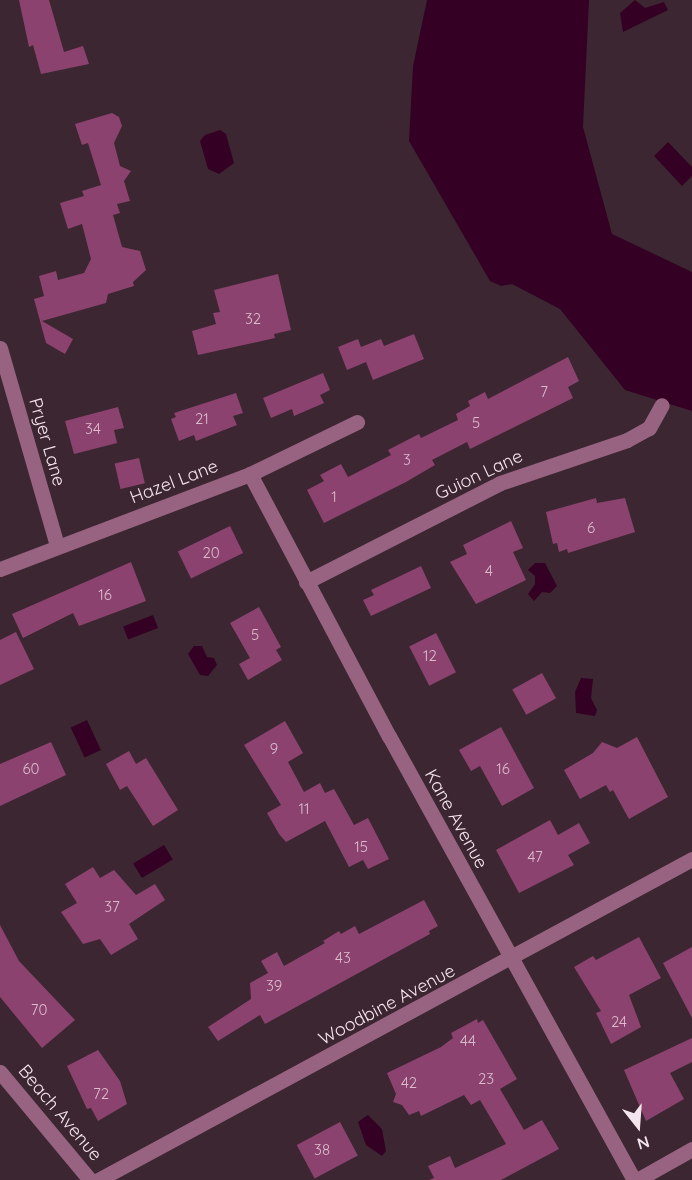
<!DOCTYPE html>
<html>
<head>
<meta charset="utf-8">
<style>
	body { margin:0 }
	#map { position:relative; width:692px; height:1180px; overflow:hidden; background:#3c2632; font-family:Quicksand,sans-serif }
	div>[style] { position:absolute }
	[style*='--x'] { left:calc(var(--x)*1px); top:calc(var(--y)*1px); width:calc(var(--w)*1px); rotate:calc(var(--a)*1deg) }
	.water>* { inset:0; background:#340023; transform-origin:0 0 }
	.building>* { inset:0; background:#8c426e; transform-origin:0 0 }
	.minor>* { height:15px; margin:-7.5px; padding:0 7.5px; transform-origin:7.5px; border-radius:7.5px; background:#976380 }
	span { translate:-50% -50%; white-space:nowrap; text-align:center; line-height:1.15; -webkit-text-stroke:4.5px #3c2632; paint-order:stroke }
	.number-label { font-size:15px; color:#dabccd }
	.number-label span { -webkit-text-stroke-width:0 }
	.street-label { font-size:18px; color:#f4e5ed }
	.north { position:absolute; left:608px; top:1096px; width:60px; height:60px; -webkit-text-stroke:4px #3c2632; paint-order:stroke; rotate:163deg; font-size:16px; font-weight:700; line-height:24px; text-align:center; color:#f4e5ed }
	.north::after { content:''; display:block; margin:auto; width:21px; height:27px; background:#f4e5ed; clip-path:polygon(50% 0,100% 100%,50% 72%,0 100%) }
</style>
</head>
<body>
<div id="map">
	<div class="water">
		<i style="clip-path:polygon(427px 0,589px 0,583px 127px,612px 234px,692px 272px,692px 411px,625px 390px,560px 309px,512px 284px,501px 286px,490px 281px,409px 141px,413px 66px)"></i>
		<i style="clip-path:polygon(635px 0,645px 8px,664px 2px,668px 10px,623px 32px,620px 13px)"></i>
		<i style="clip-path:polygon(220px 130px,226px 134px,234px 163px,219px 174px,208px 169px,200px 141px,205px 135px)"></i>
		<i style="clip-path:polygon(668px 142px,692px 167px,692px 176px,682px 186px,654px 156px)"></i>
		<i style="clip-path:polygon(535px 563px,545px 563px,557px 586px,550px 593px,542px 592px,534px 601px,528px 594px,535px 584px,535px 576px,528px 570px)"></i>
		<i style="left:153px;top:615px;width:14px;height:32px;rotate:69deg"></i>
		<i style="clip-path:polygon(194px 646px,202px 646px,207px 657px,214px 658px,217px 665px,208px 676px,200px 675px,188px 654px)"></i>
		<i style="clip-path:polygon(581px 678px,593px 679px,591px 698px,597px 710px,595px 716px,576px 713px,575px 692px)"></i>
		<i style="left:87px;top:720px;width:33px;height:18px;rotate:65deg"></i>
		<i style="left:164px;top:845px;width:17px;height:36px;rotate:59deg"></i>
		<i style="clip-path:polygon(368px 1115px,382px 1129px,386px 1151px,382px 1156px,366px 1145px,358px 1122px)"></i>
	</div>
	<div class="building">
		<i style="clip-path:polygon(19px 0,49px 0,64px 52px,83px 46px,89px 64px,41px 74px,33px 45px,29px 47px)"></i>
		<i style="clip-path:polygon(112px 113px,119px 117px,122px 126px,114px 143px,120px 166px,131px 171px,124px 181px,130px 201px,117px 204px,120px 213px,113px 215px,122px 247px,140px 251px,146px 270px,133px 282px,134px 286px,108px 294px,106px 303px,42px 321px,73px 339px,65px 354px,46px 343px,34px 299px,44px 296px,39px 276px,56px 271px,58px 280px,84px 273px,91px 259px,82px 224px,68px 229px,60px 203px,84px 196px,82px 191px,101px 185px,88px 143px,82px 145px,75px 124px)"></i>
		<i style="clip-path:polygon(278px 274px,291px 330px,274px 334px,275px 338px,198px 355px,192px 331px,216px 324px,213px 313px,220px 312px,214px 290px)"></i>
		<i style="clip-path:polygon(414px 334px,424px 359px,373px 380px,366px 362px,347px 370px,338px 347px,358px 339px,361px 347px,381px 339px,384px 346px)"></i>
		<i style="clip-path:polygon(568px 357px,579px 381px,568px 387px,573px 398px,470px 449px,467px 442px,432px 460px,435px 465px,406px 482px,324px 523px,307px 490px,324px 481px,320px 475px,341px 464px,348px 477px,391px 455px,388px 450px,419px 434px,421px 438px,458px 420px,456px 414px,470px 406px,468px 401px,485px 392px,488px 399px)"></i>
		<i style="clip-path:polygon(323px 373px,330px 390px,320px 395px,324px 403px,294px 416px,292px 409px,271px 418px,263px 398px)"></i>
		<i style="clip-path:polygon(236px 393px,243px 413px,233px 416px,237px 425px,196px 441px,194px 435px,179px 441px,171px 419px,176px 417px,174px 413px)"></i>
		<i style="clip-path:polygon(118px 407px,124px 428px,114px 430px,117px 443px,74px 454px,65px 421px)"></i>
		<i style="left:139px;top:458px;width:26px;height:25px;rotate:77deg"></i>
		<i style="clip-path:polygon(596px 498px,597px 503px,625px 498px,635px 532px,568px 553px,567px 549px,559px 552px,557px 543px,553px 544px,546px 512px)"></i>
		<i style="clip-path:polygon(511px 521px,523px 548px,513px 552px,526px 580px,476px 604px,450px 562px,467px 554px,463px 545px)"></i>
		<i style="left:230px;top:526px;width:30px;height:58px;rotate:64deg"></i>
		<i style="clip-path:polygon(131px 562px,146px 601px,79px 626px,73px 613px,23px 638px,12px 614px)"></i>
		<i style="clip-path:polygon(421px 566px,431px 588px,371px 616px,363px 600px,374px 595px,371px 590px)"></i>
		<i style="clip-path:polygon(259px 607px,281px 647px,276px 650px,282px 660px,248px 680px,239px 664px,250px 658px,230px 623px)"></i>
		<i style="clip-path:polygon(16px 632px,34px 669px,0 685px,0 640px)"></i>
		<i style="left:436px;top:633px;width:44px;height:30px;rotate:63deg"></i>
		<i style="left:542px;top:673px;width:29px;height:34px;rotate:61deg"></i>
		<i style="clip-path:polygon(285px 721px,303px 753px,288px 762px,304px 792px,320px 783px,325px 793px,334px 789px,354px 825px,368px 818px,389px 859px,368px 869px,363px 860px,349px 867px,325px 821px,286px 842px,279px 834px,267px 813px,281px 805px,244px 745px)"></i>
		<i style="clip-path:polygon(501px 727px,534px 788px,502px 806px,480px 766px,471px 771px,459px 750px)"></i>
		<i style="clip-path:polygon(637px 737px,668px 797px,629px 819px,613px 790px,610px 792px,606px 785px,580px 799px,564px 770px,593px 753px,602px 742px,617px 748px)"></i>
		<i style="clip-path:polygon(51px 742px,66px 775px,0 806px,0 764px)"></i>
		<i style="clip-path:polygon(129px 751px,136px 764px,146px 758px,178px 810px,153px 826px,127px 786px,120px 790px,106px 764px)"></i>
		<i style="clip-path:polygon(550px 820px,558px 835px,579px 823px,590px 843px,568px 855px,574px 865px,519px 893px,496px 850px)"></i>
		<i style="clip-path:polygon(93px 867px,100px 878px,114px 870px,136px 895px,155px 884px,165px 900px,129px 924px,138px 939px,111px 955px,100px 939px,83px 944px,61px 912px,77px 903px,65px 884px)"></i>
		<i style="clip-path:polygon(424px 900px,438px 926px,429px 931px,430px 934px,265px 1024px,260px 1015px,218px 1041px,208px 1027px,251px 999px,250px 983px,268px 973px,261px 961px,277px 952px,284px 966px,325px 943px,323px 941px,339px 931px,341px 934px,355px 926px,359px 934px)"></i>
		<i style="clip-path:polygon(0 925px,19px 961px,75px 1020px,42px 1048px,0 997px)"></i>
		<i style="clip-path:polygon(639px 937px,661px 978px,629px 995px,641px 1027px,611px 1044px,596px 1013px,601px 1011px,574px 967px,593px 956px,596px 960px)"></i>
		<i style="clip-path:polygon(692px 947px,692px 1018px,663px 963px)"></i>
		<i style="clip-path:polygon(477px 1019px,478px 1023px,483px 1020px,517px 1079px,500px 1089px,524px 1130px,542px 1120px,559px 1149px,501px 1180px,429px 1180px,434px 1178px,428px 1166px,450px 1156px,455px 1168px,506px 1144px,480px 1100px,471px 1105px,464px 1095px,421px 1116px,419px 1111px,409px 1115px,402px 1105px,393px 1102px,396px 1094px,387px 1073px,441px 1047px,453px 1038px,451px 1033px)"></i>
		<i style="clip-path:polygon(692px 1038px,692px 1062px,670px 1073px,684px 1099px,646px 1121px,624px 1070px)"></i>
		<i style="clip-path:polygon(98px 1050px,120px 1081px,127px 1104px,98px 1121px,91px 1108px,87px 1109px,67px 1066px)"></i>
		<i style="left:340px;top:1122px;width:38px;height:49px;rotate:62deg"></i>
	</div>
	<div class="minor">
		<i style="--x:0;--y:348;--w:206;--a:73.9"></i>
		<i style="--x:250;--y:474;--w:297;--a:62.1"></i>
		<i style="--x:389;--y:736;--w:507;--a:61.11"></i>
		<i style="--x:0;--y:569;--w:267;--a:-20.8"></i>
		<i style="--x:250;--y:474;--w:119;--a:-25.9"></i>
		<i style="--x:306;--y:582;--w:218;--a:-27"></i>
		<i style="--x:500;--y:483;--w:134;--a:-18.7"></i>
		<i style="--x:627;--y:440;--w:25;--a:-29"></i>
		<i style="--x:649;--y:428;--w:26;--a:-61"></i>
		<i style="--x:0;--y:1072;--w:141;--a:50.2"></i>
		<i style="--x:98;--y:1180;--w:675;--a:-28.39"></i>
		<i style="--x:637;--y:1180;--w:63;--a:-29.4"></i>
	</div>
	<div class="number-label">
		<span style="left:253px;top:319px">32</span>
		<span style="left:544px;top:392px">7</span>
		<span style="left:202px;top:419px">21</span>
		<span style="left:476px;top:423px">5</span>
		<span style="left:93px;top:429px">34</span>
		<span style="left:407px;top:460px">3</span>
		<span style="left:334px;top:497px">1</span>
		<span style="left:591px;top:528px">6</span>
		<span style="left:211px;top:553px">20</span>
		<span style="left:489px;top:571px">4</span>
		<span style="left:105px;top:595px">16</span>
		<span style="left:255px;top:635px">5</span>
		<span style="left:430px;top:656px">12</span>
		<span style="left:274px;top:749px">9</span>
		<span style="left:31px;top:769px">60</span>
		<span style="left:503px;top:769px">16</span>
		<span style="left:304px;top:809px">11</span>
		<span style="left:361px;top:847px">15</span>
		<span style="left:535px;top:857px">47</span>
		<span style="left:112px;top:907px">37</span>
		<span style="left:343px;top:958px">43</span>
		<span style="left:274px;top:986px">39</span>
		<span style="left:39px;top:1010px">70</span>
		<span style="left:619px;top:1022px">24</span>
		<span style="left:468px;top:1041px">44</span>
		<span style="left:486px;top:1079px">23</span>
		<span style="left:409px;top:1083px">42</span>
		<span style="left:101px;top:1094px">72</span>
		<span style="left:322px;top:1150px">38</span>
	</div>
	<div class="street-label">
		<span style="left:47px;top:442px;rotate:74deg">Pryer Lane</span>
		<span style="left:479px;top:475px;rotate:-25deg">Guion Lane</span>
		<span style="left:174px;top:482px;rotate:-21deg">Hazel Lane</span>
		<span style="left:456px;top:819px;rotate:61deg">Kane Avenue</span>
		<span style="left:387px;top:1005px;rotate:-28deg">Woodbine Avenue</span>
		<span style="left:60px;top:1113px;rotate:50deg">Beach Avenue</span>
	</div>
	<div class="north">N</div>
</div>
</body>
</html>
